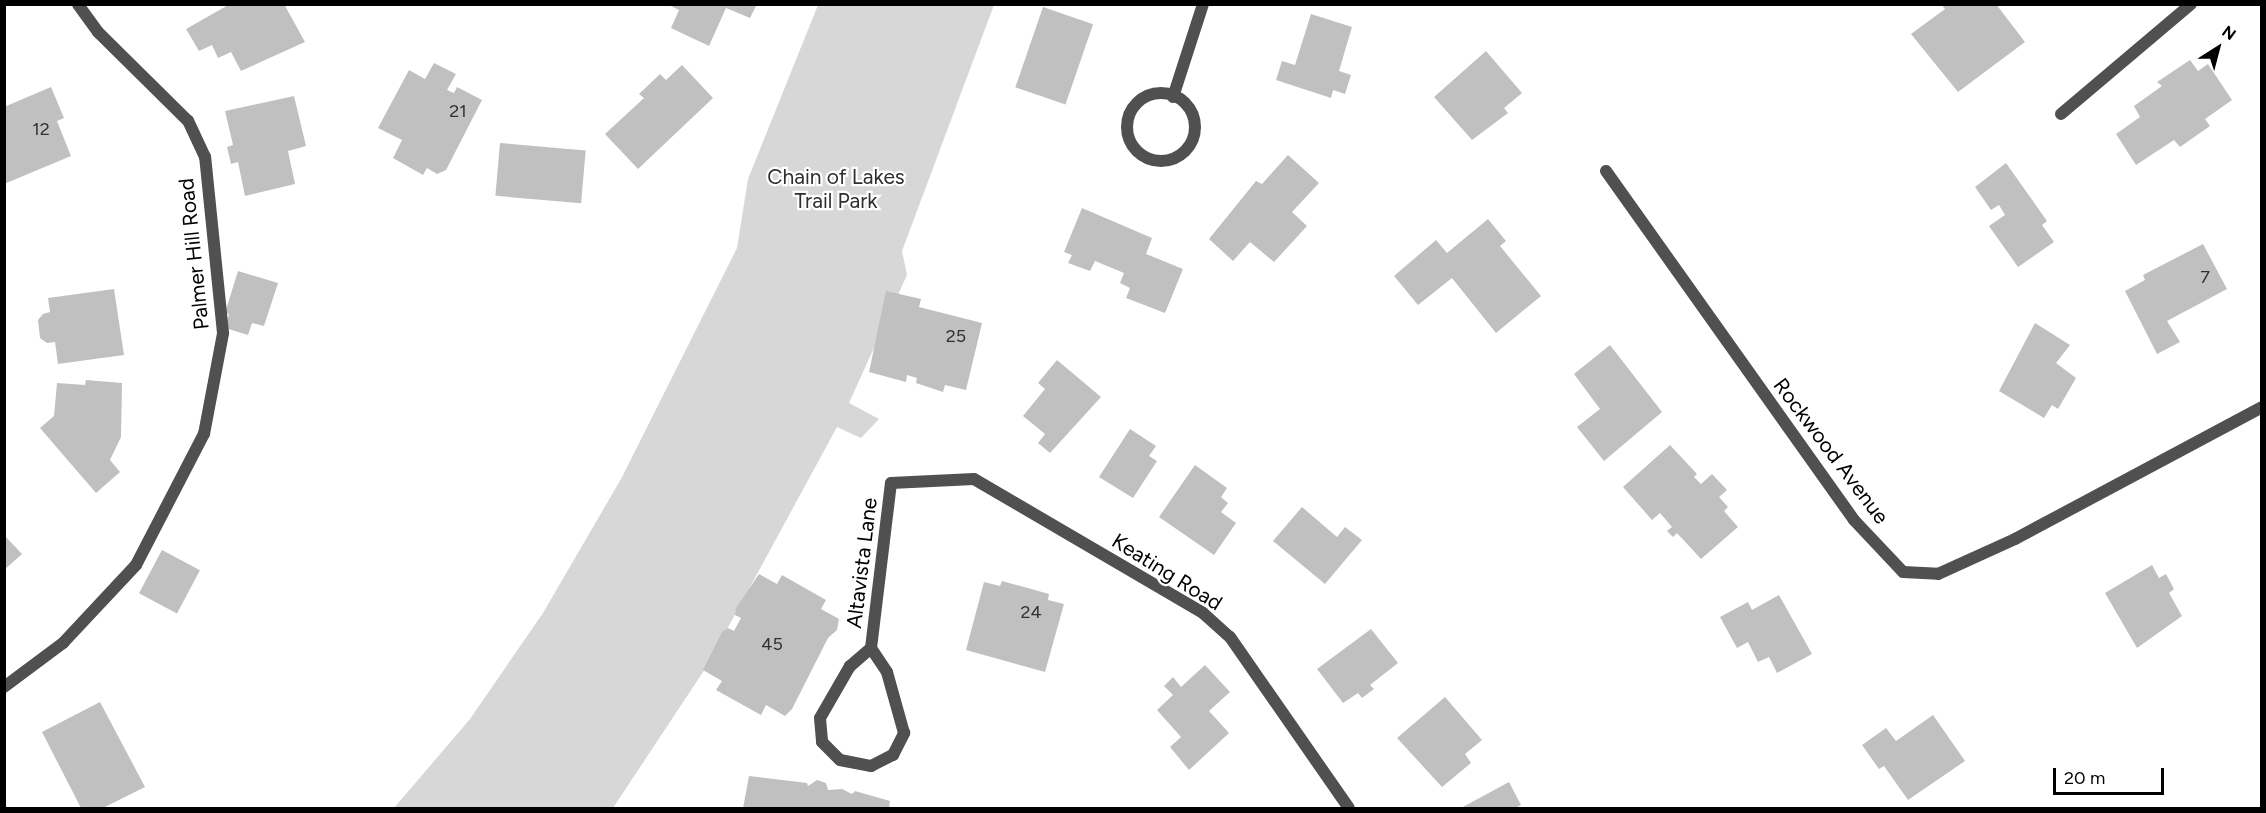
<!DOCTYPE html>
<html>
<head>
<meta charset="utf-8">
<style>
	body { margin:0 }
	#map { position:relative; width:2266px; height:813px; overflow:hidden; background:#fff; font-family:Figtree,sans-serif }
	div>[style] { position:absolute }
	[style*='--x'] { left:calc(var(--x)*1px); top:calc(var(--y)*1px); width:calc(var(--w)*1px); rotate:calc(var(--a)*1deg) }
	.green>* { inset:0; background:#d7d7d7 }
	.building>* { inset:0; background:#c0c0c0; transform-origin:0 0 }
	.lane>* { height:12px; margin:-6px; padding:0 6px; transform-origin:6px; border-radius:6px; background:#505050 }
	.street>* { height:12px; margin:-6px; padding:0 6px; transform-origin:6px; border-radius:6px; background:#505050 }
	.street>.ring { margin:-6px; padding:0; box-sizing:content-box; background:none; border:12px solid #505050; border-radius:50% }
	span { translate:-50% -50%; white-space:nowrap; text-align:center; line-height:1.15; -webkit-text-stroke:4.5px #fff; paint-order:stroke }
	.number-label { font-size:18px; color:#303030 }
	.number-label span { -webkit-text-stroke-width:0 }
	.park-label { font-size:21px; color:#2e2e2e }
	.street-label { font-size:21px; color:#000 }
	.frame { position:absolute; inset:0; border:6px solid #000; pointer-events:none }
	.north { position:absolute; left:2188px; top:18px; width:60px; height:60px; -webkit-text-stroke:4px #fff; paint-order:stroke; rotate:36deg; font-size:16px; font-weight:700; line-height:24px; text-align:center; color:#000 }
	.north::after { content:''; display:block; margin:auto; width:21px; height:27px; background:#000; clip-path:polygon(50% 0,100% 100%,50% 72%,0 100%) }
	.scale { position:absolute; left:2053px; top:768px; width:111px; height:27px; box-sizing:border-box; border:3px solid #000; border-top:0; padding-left:8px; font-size:18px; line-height:21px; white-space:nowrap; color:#000; -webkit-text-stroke:4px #fff; paint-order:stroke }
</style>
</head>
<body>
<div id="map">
	<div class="green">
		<i style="clip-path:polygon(818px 5px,994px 5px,902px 251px,907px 275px,849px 403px,879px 419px,861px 438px,837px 427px,707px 666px,613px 808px,394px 808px,470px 719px,543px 613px,621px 479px,737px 248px,748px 179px)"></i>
	</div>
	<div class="building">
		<i style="clip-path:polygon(230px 4px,284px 4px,305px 42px,241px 71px,231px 52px,218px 58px,212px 45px,199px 51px,186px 29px)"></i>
		<i style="clip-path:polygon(667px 4px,757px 4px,750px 18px,726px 8px,709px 46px,671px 28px,679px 10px)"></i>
		<i style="clip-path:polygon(1941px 4px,1996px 4px,2025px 42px,1958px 92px,1911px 34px,1945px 9px)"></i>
		<i style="left:1043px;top:7px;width:53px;height:85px;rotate:19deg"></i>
		<i style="clip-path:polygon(1311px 14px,1352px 27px,1339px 71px,1351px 75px,1345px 94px,1333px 90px,1331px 98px,1276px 80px,1282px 61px,1295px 65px)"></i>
		<i style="clip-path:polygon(1486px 51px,1522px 93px,1504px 108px,1508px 113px,1472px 140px,1434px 97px)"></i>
		<i style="clip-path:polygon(2190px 60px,2198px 71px,2208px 64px,2232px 100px,2205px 119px,2210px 126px,2180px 147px,2174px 140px,2136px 165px,2116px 134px,2140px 117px,2134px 106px,2162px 86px,2157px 82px)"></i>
		<i style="clip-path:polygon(434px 63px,456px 74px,447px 90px,454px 93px,457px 87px,482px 100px,446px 170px,437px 174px,427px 168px,423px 175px,393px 158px,402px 140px,378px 128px,409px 70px,425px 79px)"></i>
		<i style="clip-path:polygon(682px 65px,713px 98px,638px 169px,605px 134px,644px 98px,639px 94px,660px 74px,666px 80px)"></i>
		<i style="clip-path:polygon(51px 87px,64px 118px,57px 121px,71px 156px,4px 184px,4px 107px)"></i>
		<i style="clip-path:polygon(294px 96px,306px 146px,288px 151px,295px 184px,245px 196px,238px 162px,231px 164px,227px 147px,233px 145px,225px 111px)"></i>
		<i style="left:500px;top:143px;width:86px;height:53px;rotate:5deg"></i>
		<i style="clip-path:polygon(1288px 155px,1319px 183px,1292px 212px,1307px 226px,1274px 262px,1250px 242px,1233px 261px,1209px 239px,1256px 181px,1262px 184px)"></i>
		<i style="clip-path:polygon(2006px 163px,2047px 221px,2042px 225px,2054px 242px,2018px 267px,1989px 226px,2005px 215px,1999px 205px,1991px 210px,1975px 187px)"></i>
		<i style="clip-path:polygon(1082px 208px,1152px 238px,1146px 254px,1183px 269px,1165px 313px,1126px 298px,1130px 288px,1120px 283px,1124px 273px,1095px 261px,1090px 271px,1068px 263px,1072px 255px,1064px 252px)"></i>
		<i style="clip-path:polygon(1488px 219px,1506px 241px,1500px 246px,1541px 296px,1496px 333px,1452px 278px,1418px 305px,1394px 276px,1436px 240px,1447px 253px)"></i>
		<i style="clip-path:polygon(2203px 244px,2227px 289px,2167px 321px,2180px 342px,2157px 354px,2125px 291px,2145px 280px,2143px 275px)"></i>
		<i style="clip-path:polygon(238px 271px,278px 283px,264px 326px,252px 323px,248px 335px,225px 328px,229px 314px,225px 313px)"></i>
		<i style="clip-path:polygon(114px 289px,124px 355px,58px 364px,55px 342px,47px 343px,40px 338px,38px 320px,43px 314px,50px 312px,48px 298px)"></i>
		<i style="clip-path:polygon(886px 291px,921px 299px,919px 307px,982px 323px,966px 390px,945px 385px,943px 392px,916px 383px,917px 378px,907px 375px,906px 382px,869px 372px)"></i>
		<i style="clip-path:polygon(2035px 323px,2070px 345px,2056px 363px,2076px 378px,2058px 409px,2052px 405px,2044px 418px,1999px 391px)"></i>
		<i style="clip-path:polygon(1610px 345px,1662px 412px,1604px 461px,1577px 427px,1600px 409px,1574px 374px)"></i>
		<i style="clip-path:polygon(1057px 360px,1101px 397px,1050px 453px,1038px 443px,1045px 434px,1023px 416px,1045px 389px,1038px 383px)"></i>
		<i style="clip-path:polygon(86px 380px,122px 383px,121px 437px,110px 460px,120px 472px,96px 493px,40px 428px,54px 416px,57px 383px,85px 385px)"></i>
		<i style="clip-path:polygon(1130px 429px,1156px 446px,1149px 456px,1157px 461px,1133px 498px,1099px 477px)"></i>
		<i style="clip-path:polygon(1670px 445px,1697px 474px,1694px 477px,1701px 484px,1712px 474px,1727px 490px,1719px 497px,1728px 507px,1724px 511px,1738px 527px,1701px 559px,1677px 533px,1673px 537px,1667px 531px,1672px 527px,1660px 513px,1652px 520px,1623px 487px)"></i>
		<i style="clip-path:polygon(1195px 465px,1227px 488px,1221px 497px,1228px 503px,1221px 512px,1236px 523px,1214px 555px,1159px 517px)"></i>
		<i style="clip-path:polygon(1302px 507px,1337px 537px,1345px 527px,1362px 540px,1325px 584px,1273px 541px)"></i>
		<i style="clip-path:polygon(4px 535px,22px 554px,4px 570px)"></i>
		<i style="left:162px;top:550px;width:43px;height:49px;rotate:28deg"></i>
		<i style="clip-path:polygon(2152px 565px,2159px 578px,2166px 574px,2174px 589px,2169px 593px,2182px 616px,2137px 648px,2105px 593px)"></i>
		<i style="clip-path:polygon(759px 574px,777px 584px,782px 575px,826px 600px,821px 609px,839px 619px,837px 630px,828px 638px,792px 709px,785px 716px,766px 705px,761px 715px,716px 690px,722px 681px,703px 670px,722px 632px,728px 628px,734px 631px,741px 618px,735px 615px,736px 608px)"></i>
		<i style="clip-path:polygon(1002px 581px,1049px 594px,1048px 600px,1064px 604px,1045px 672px,966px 650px,984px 582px,1000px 586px)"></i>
		<i style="clip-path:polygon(1779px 595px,1812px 654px,1777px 673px,1769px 657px,1758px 662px,1748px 642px,1737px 648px,1720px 617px,1748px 602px,1752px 610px)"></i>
		<i style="clip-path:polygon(1371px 629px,1398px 663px,1370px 685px,1374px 689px,1362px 698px,1358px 693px,1343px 703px,1317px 669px)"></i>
		<i style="clip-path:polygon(1205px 665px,1230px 692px,1209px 711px,1229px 733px,1189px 770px,1170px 747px,1181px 737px,1157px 710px,1173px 695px,1164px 686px,1173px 677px,1181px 687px)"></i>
		<i style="clip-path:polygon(1445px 697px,1482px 740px,1465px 754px,1471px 763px,1442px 787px,1397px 738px)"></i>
		<i style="clip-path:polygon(100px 702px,145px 787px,103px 808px,81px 808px,42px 732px)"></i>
		<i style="clip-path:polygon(1933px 715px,1965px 761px,1908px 800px,1884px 766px,1879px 769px,1862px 745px,1886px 728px,1896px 741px)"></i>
		<i style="clip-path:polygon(749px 776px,807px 783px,808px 786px,817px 780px,826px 783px,828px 790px,842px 789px,852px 794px,855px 791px,890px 801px,889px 808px,743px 808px)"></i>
		<i style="clip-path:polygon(1509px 782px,1521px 805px,1515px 808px,1461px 808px)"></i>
	</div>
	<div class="lane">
		<i style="--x:871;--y:648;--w:28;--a:139"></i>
		<i style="--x:850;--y:666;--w:60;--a:120"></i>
		<i style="--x:820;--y:718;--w:24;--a:85"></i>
		<i style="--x:822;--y:742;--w:25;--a:45"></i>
		<i style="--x:840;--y:760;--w:32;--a:11"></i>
		<i style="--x:871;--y:766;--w:25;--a:-27"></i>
		<i style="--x:893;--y:755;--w:25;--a:-63"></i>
		<i style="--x:904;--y:733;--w:63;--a:-105.6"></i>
		<i style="--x:887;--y:672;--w:29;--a:-124"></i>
		<i style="--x:871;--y:648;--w:166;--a:-83.1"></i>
	</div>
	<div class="street">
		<i class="ring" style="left:1127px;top:93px;width:56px;height:56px"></i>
		<i style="--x:1173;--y:97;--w:98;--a:-72.1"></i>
		<i style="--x:2061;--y:114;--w:170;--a:-40.2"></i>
		<i style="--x:1606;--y:171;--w:428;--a:54.6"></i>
		<i style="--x:1854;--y:520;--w:71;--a:46.7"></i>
		<i style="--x:1903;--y:572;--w:35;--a:3"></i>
		<i style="--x:1938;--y:574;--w:85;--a:-24.4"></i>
		<i style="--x:2015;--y:539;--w:280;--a:-28.1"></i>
		<i style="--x:891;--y:483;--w:83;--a:-2.8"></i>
		<i style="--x:974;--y:479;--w:265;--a:30.3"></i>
		<i style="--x:1203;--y:613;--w:36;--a:42"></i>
		<i style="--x:1230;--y:637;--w:208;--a:55.2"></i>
		<i style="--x:4;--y:687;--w:74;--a:-36.7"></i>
		<i style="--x:63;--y:643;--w:107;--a:-46.9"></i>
		<i style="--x:136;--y:565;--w:148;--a:-62.6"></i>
		<i style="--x:204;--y:434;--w:103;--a:-79.3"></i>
		<i style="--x:223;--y:333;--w:177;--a:-95.8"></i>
		<i style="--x:205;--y:157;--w:40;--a:-115"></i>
		<i style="--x:188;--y:121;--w:127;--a:-135.3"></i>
		<i style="--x:98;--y:32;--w:34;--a:-126"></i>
	</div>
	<div class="number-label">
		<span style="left:458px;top:111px">21</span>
		<span style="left:41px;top:129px">12</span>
		<span style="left:2205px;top:277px">7</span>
		<span style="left:956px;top:336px">25</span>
		<span style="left:1031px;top:612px">24</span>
		<span style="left:772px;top:644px">45</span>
	</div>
	<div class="park-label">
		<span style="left:836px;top:189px">Chain of Lakes<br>Trail Park</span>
	</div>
	<div class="street-label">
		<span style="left:194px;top:254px;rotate:-96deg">Palmer Hill Road</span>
		<span style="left:1831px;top:451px;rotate:53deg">Rockwood Avenue</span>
		<span style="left:862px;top:563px;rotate:-83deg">Altavista Lane</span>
		<span style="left:1167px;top:572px;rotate:32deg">Keating Road</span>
	</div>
	<div class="frame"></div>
	<div class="north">N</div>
	<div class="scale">20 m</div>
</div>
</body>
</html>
